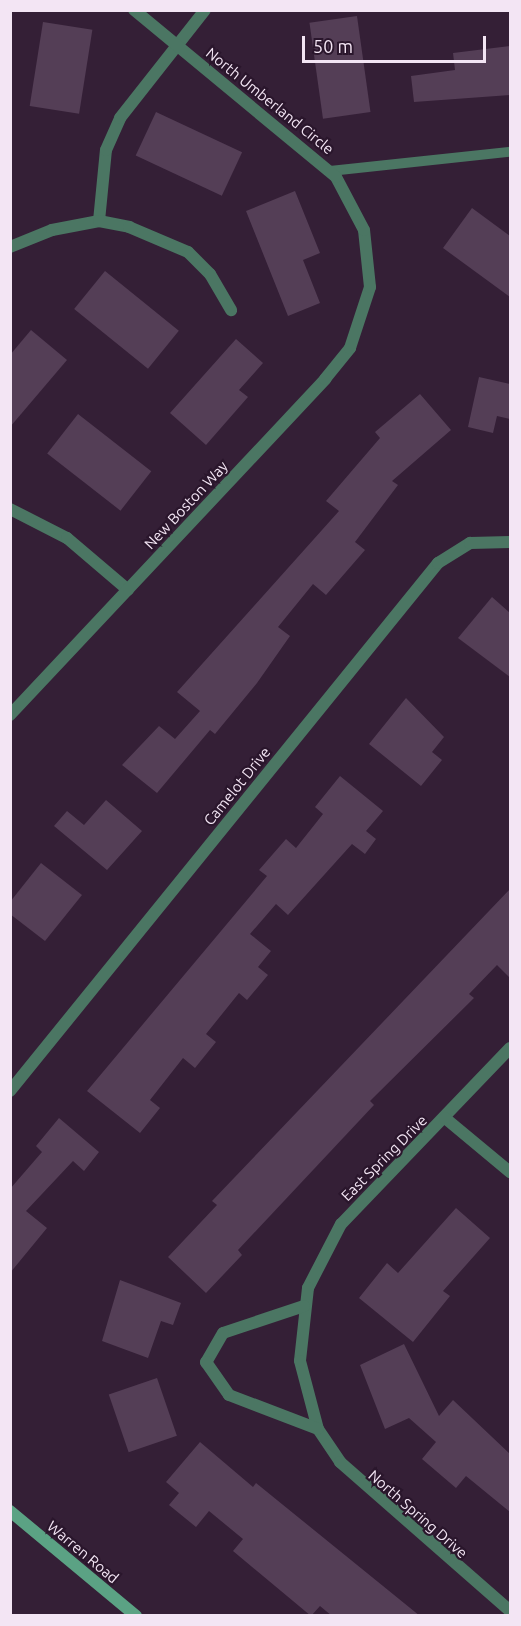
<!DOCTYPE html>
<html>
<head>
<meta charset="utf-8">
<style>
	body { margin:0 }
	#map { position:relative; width:521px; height:1626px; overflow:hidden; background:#341f36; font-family:Ubuntu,sans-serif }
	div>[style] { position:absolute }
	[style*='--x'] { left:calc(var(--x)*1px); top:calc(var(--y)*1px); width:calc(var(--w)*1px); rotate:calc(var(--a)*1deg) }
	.building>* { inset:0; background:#543e56; transform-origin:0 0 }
	.service>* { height:10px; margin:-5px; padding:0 5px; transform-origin:5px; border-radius:5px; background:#4b7663 }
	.minor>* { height:12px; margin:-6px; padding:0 6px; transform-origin:6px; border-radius:6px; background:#4b7663 }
	.secondary>* { height:12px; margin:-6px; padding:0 6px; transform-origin:6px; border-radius:6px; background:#5ba284 }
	span { translate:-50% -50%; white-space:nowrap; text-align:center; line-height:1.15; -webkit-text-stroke:4.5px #2a162c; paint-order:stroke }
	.street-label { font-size:15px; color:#f3e5f4 }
	.frame { position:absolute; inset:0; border:12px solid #f3e5f4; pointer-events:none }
	.scale { position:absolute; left:302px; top:36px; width:184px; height:27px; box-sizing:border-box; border:3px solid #f3e5f4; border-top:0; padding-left:8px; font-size:18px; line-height:21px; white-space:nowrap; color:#f3e5f4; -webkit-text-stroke:4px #2a162c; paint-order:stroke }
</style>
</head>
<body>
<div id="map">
	<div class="building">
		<i style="left:357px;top:16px;width:97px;height:48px;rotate:82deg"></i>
		<i style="left:43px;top:22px;width:50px;height:85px;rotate:9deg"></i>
		<i style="clip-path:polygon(510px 46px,510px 95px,414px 102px,411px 76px,455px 70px,453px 53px)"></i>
		<i style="left:156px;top:112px;width:95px;height:48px;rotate:25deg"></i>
		<i style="clip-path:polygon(295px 191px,320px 253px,303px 260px,320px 303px,288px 316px,246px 211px)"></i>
		<i style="clip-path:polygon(472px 208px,510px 236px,510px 297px,443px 248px)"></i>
		<i style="left:105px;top:271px;width:95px;height:49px;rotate:39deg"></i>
		<i style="clip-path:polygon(31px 330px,67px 360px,10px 427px,10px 355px)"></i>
		<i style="clip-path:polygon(236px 339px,263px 363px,239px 390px,248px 397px,206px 445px,170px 413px)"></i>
		<i style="clip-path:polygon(479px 377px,510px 384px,510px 419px,497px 416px,493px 433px,468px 427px)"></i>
		<i style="clip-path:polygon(420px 394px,451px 430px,392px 481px,398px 485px,355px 542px,365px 550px,326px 595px,313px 584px,278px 627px,290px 636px,257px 683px,215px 734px,210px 730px,157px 793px,122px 765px,159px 726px,175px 739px,200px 711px,177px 692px,339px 511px,326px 501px,380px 438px,375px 432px)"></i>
		<i style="left:78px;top:414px;width:93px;height:50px;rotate:38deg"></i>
		<i style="clip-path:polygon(492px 597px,510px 613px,510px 677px,458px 638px)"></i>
		<i style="clip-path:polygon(406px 698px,444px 737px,432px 752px,442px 760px,421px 786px,369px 744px)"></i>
		<i style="clip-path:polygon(340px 776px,383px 811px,366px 831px,376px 839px,365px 854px,352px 844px,288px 915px,276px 904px,250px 934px,271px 951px,258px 967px,268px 975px,247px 1000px,239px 993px,206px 1034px,216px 1042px,195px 1068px,183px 1058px,150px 1100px,160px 1108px,140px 1133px,87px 1091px,267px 876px,259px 870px,286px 839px,296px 848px,323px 814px,315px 807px)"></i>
		<i style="clip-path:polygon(106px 800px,142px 831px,107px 870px,54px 826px,67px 811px,84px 825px)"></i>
		<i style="clip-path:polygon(41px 863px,82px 895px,45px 941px,10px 914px,10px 902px)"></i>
		<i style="clip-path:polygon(510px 889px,510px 978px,497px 965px,469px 994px,474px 998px,370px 1101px,374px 1105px,238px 1250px,242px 1255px,206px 1293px,168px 1257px,217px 1205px,212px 1201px)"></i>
		<i style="clip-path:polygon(59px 1118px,99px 1152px,84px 1171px,73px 1161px,26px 1211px,47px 1228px,10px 1273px,10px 1189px,42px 1152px,36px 1146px)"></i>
		<i style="clip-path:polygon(456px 1208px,490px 1238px,443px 1291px,450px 1296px,413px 1342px,359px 1298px,387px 1263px,398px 1273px)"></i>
		<i style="clip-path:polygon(120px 1280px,181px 1303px,173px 1325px,161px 1321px,148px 1358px,102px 1341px)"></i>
		<i style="clip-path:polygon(404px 1344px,439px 1416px,453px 1400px,510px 1454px,510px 1512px,466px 1476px,456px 1488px,422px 1459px,436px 1442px,409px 1418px,385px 1429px,360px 1365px)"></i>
		<i style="left:157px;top:1378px;width:61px;height:51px;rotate:71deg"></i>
		<i style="clip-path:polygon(200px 1442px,253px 1487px,256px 1483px,420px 1616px,332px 1616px,320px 1606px,311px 1616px,233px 1551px,243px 1539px,209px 1511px,196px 1527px,169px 1505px,179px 1493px,166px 1482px)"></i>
	</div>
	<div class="service">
		<i style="--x:330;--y:171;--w:180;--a:-6.1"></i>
	</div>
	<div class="minor">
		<i style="--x:99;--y:221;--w:71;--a:-84.4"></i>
		<i style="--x:106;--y:150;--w:35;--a:-66"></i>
		<i style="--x:120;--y:118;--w:137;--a:-51.8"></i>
		<i style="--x:10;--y:247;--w:45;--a:-22"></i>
		<i style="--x:52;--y:230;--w:48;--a:-10.8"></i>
		<i style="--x:99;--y:221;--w:31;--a:11"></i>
		<i style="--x:129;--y:227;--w:64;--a:23"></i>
		<i style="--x:188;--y:252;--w:31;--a:45"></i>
		<i style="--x:210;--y:274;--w:42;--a:59.7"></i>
		<i style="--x:10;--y:509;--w:64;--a:27"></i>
		<i style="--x:67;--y:538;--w:80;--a:40.4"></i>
		<i style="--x:10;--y:715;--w:461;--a:-46.8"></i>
		<i style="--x:325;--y:379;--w:40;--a:-51"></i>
		<i style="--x:350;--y:348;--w:64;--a:-71.8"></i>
		<i style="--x:370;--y:287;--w:57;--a:-96"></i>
		<i style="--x:364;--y:230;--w:60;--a:-117.8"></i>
		<i style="--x:336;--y:177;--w:262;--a:-140.4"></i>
		<i style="--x:510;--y:1048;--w:244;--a:133.8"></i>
		<i style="--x:341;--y:1224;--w:72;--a:117.3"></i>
		<i style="--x:308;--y:1288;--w:73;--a:96.3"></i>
		<i style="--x:300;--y:1361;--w:70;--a:75.2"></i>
		<i style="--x:318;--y:1429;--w:40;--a:56"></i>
		<i style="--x:340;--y:1462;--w:226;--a:41.2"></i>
		<i style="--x:10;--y:1091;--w:680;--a:-50.97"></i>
		<i style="--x:438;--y:563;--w:38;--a:-32"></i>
		<i style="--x:470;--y:543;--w:40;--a:-1.4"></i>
		<i style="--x:445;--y:1118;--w:85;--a:39.7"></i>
		<i style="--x:304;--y:1306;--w:85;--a:161.6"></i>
		<i style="--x:223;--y:1333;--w:34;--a:120"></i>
		<i style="--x:206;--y:1362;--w:40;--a:55.1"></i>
		<i style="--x:229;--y:1395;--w:95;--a:20.9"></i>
	</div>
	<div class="secondary">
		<i style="--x:10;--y:1511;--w:164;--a:39.8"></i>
	</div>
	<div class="street-label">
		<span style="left:270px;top:101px;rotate:39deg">North Umberland Circle</span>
		<span style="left:186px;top:505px;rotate:-47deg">New Boston Way</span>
		<span style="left:237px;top:786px;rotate:-51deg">Camelot Drive</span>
		<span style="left:384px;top:1158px;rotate:-45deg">East Spring Drive</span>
		<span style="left:418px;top:1514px;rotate:41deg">North Spring Drive</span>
		<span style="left:83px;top:1552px;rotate:40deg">Warren Road</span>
	</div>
	<div class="frame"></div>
	<div class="scale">50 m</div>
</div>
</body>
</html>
